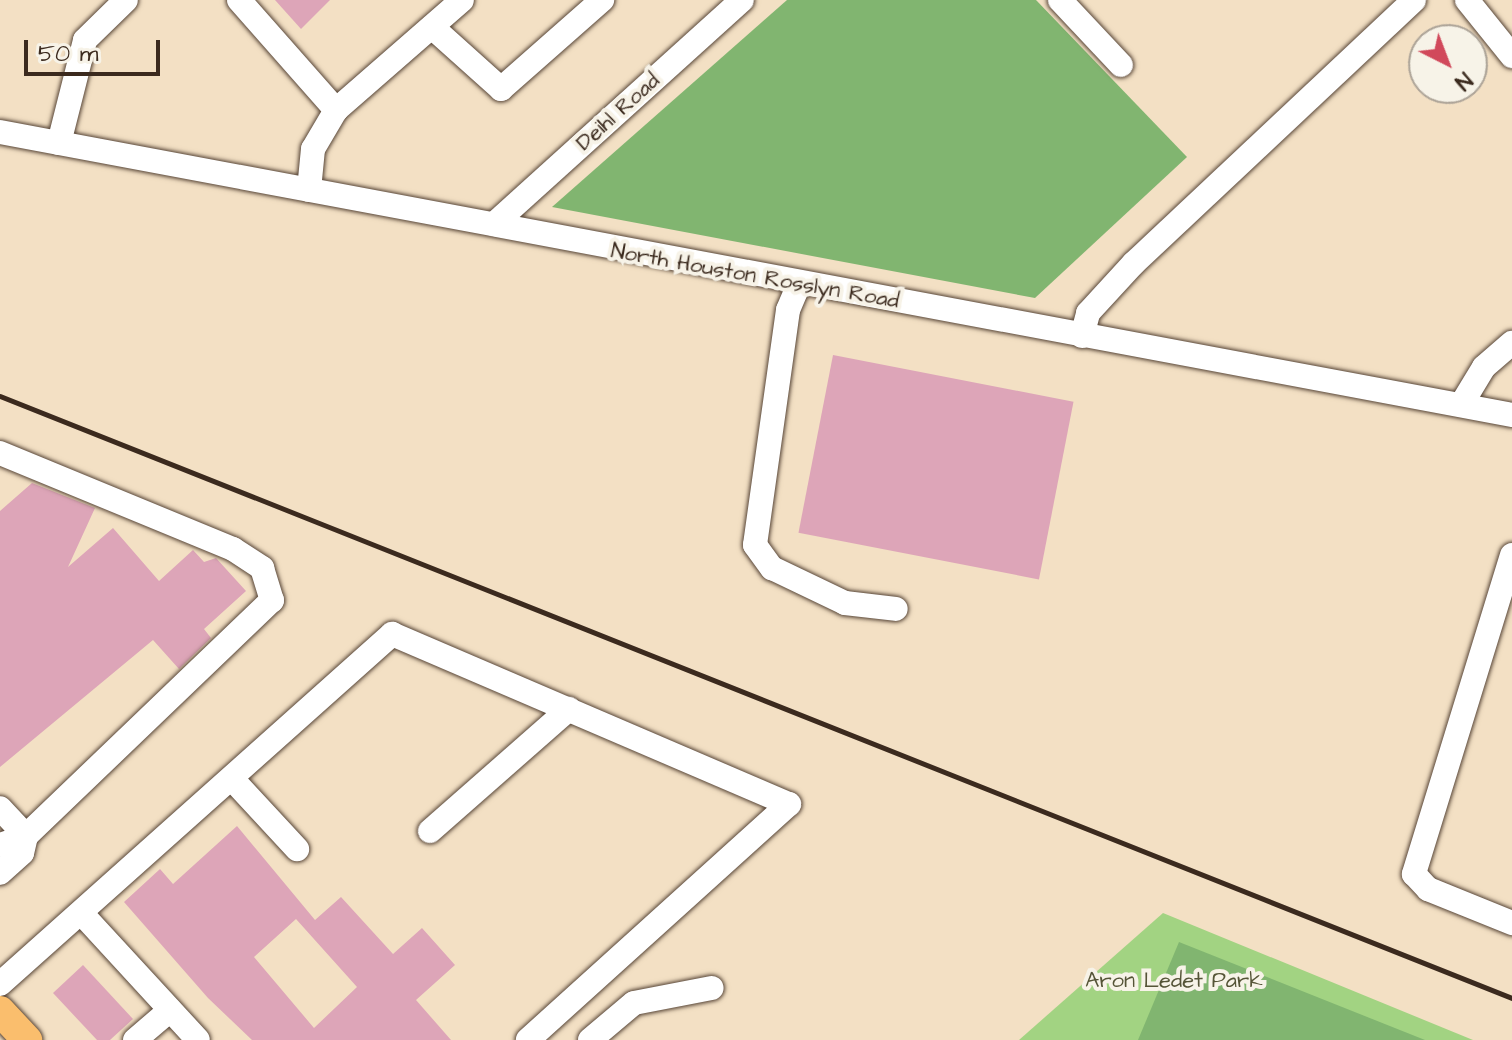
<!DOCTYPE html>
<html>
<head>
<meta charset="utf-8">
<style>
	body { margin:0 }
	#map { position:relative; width:1512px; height:1040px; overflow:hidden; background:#f3e0c4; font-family:"Architects Daughter",sans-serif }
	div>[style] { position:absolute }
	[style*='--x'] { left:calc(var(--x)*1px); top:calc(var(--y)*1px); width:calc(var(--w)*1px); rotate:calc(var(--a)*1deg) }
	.green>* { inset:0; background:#a2d382 }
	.forest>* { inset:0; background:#81b570 }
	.building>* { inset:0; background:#dda5b8; transform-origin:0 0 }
	.roads { filter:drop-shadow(0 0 2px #574537) drop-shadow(0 0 2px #574537) }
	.minor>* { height:24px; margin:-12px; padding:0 12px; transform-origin:12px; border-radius:12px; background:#fff }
	.major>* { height:30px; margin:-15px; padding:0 15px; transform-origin:15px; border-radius:15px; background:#fabe6d }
	.rail>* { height:5px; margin:-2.5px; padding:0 2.5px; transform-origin:2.5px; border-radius:2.5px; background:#3b2a1e }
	span { translate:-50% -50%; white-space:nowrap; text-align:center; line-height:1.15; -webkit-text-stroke:8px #f7f3e8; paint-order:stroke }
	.street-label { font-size:22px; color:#3b2a1e }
	.park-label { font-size:22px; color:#555437 }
	.north { position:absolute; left:1408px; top:24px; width:80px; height:80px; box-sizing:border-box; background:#f7f3e8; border:2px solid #aca397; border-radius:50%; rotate:138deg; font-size:22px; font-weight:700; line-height:32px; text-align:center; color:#3b2a1e }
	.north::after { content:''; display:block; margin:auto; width:28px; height:36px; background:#d1495b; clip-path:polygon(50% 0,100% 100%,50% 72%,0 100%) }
	.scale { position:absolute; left:24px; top:40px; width:136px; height:36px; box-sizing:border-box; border:4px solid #3b2a1e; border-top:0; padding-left:10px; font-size:24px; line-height:28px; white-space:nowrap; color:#3b2a1e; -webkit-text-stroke:6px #f7f3e8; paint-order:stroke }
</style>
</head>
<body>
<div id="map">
	<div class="green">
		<i style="clip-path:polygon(1163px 913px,1473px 1040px,1019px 1040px)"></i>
	</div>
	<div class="forest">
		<i style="clip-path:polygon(787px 0,1036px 0,1187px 157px,1035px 298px,552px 207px)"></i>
		<i style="clip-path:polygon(1179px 942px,1425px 1040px,1138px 1040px)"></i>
	</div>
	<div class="building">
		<i style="clip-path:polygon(275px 0,330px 0,301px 29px)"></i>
		<i style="left:833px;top:355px;width:245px;height:181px;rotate:11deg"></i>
		<i style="clip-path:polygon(32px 483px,95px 508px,68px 567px,113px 528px,159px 581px,193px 550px,204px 562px,216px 558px,246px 591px,204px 629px,211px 638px,179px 669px,153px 640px,0 767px,0 511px)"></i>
		<i style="clip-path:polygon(evenodd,237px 826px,315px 920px,341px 897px,393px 954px,422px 928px,455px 965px,416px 1000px,451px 1040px,252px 1040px,208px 998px,124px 902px,160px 869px,173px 884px,237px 826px,296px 919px,357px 987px,314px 1028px,254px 957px,296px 919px)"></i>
		<i style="clip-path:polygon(83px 965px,133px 1019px,110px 1040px,97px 1040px,53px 993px)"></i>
	</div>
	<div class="roads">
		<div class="minor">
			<i style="--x:239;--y:0;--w:147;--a:48.6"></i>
			<i style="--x:336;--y:110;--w:45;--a:120.5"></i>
			<i style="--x:313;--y:149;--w:41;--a:95.6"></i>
			<i style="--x:1060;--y:0;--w:89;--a:46.8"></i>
			<i style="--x:1467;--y:0;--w:72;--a:51.2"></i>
			<i style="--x:432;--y:27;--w:93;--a:41.9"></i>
			<i style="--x:501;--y:89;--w:135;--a:-41.4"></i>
			<i style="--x:336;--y:110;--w:167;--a:-41.1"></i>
			<i style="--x:0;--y:132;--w:1538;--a:10.6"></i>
			<i style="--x:59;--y:143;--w:106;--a:-75.8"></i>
			<i style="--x:85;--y:40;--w:57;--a:-44.3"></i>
			<i style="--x:494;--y:224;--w:334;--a:-42.1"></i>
			<i style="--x:799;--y:284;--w:28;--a:113"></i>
			<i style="--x:788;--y:310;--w:237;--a:98"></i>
			<i style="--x:755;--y:545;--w:29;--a:54"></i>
			<i style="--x:772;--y:568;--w:81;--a:25.6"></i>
			<i style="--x:845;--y:603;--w:51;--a:6.7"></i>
			<i style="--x:1082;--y:336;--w:24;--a:-75"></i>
			<i style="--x:1088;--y:313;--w:68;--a:-47.4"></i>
			<i style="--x:1134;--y:263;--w:384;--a:-43.2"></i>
			<i style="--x:1461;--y:405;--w:44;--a:-58.8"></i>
			<i style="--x:1484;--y:367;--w:37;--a:-41"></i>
			<i style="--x:0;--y:453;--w:252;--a:22.4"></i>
			<i style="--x:233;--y:549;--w:35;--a:33"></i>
			<i style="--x:262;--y:568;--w:34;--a:73"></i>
			<i style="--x:272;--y:600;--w:341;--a:136.2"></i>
			<i style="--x:26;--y:836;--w:38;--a:-133"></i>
			<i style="--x:1512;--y:555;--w:334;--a:107.1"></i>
			<i style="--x:1414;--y:874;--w:21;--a:47"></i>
			<i style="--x:1428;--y:889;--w:91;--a:22"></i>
			<i style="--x:234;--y:781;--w:93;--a:47.2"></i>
			<i style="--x:430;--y:831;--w:185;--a:-41.3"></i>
			<i style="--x:0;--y:845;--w:28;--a:-19"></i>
			<i style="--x:26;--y:836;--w:17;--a:103"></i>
			<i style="--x:22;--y:853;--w:30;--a:138"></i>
			<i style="--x:84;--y:916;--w:168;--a:47.4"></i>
			<i style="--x:0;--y:984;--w:526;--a:-41.76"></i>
			<i style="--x:392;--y:634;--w:432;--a:23.2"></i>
			<i style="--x:789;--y:804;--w:352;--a:137.9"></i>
			<i style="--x:135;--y:1040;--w:46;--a:-40.6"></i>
			<i style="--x:590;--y:1040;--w:57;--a:-40.1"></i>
			<i style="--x:634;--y:1003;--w:79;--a:-10.9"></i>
		</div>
		<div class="major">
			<i style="--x:0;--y:1011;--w:40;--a:47"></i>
		</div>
	</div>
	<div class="rail">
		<i style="--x:0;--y:396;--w:1627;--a:21.71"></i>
	</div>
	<div class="street-label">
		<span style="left:618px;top:112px;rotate:-42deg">Deihl Road</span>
		<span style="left:755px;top:276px;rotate:10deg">North Houston Rosslyn Road</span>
	</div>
	<div class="park-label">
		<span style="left:1174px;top:981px">Aron Ledet Park</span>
	</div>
	<div class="north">N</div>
	<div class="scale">50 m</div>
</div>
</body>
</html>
